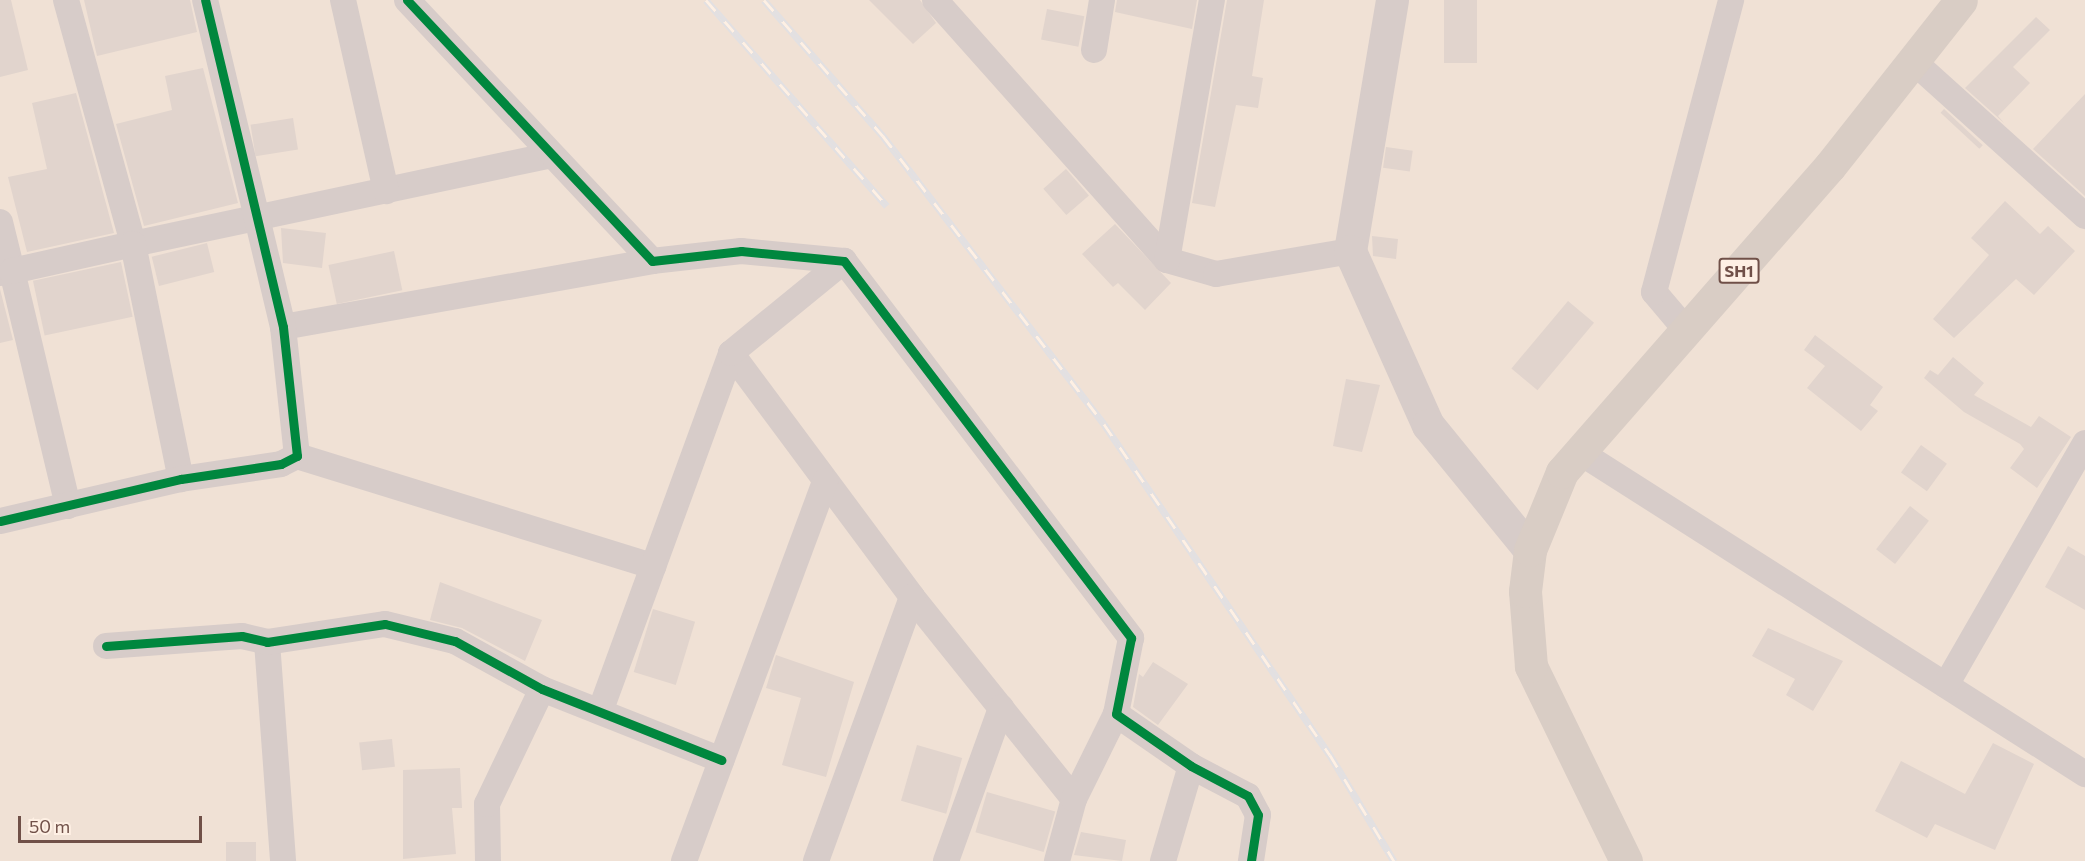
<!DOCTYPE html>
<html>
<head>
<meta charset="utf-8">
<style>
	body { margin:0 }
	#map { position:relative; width:2085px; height:861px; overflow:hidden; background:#f5ede5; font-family:Commissioner,sans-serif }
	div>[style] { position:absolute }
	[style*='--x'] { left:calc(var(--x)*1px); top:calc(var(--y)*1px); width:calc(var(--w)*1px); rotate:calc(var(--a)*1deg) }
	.residential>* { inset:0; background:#f0e1d5; transform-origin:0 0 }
	.building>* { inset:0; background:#e1d4cd; transform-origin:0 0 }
	.street>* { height:26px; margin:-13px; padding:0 13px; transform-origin:13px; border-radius:13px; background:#d7ccc9 }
	.secondary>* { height:33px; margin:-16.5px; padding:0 16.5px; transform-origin:16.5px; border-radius:16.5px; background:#d7ccc9 }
	.primary>* { height:33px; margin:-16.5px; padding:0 16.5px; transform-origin:16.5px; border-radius:16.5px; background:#d9cdc5 }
	.rail>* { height:7px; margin-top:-3.5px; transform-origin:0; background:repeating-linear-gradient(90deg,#fef0e4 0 14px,#e2e0e2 0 28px); box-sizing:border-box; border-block:2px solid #e2e0e2 }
	.cycleway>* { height:9px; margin:-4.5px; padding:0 4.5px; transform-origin:4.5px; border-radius:4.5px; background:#00873e }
	span { translate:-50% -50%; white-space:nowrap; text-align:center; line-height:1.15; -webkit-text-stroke:4.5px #fef0e4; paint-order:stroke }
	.shield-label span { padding:2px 4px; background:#fef0e4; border:2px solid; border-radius:4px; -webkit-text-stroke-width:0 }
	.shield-label { font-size:16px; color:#705048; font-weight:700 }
	.scale { position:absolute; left:18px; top:816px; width:184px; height:27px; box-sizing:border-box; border:3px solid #705048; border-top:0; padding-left:8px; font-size:18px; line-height:21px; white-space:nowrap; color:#705048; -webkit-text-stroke:4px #fef0e4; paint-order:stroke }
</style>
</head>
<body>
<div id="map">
	<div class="residential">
		<i style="left:0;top:0;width:2085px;height:861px"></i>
	</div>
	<div class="building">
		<i style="clip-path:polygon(0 0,11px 0,28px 70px,0 77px)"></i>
		<i style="clip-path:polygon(84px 0,190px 0,197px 32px,97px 56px)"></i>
		<i style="clip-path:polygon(869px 0,920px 0,936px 23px,913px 44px)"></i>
		<i style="clip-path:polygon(1117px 0,1197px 0,1192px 29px,1115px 12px)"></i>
		<i style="clip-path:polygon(1227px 0,1264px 0,1252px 76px,1263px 78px,1258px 108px,1236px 105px,1215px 207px,1192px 203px)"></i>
		<i style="left:1444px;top:0;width:33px;height:63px"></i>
		<i style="left:1047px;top:9px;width:38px;height:31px;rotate:11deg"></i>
		<i style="clip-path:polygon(2036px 17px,2050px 30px,2013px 67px,2030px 83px,1998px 116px,2004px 123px,1965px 88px)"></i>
		<i style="clip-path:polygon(203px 68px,238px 203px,144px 226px,116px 124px,172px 110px,165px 76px)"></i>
		<i style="clip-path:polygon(76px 93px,114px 233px,27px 252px,8px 177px,47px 169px,32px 103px)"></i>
		<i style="clip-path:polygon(2085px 94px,2085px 196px,2033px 149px)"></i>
		<i style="left:1944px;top:109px;width:53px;height:5px;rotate:43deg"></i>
		<i style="left:293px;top:118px;width:32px;height:43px;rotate:81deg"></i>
		<i style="left:1386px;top:147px;width:27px;height:21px;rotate:8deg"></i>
		<i style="left:1066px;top:169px;width:35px;height:30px;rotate:49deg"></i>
		<i style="clip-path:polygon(2005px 201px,2040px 234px,2048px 226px,2075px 251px,2034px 295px,2016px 279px,1954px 338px,1933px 319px,1989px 255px,1971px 238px)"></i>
		<i style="clip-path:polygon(1115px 224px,1171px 283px,1145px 310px,1118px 283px,1113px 287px,1082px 254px)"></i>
		<i style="clip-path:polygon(281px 228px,326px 233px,322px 268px,283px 263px)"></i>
		<i style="clip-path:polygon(1372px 236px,1398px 239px,1396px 259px,1373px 256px)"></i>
		<i style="left:207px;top:243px;width:30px;height:57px;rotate:76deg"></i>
		<i style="left:394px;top:251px;width:40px;height:67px;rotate:78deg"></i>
		<i style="left:121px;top:262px;width:56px;height:90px;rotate:78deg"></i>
		<i style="clip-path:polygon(0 289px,13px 340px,0 343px)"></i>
		<i style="left:1568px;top:301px;width:34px;height:88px;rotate:40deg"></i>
		<i style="clip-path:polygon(1815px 335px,1883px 387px,1870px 405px,1878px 411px,1861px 431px,1807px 388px,1825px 366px,1804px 350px)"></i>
		<i style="clip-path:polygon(1953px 357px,1984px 383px,1974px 395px,2031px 427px,2039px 416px,2071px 437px,2037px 488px,2010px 468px,2024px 449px,2020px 444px,1964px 412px,1924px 378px,1930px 370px,1938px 375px)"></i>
		<i style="clip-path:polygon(1346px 379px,1380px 385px,1362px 452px,1333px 446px)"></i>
		<i style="left:1921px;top:445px;width:32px;height:34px;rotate:36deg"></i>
		<i style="left:1910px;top:506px;width:24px;height:55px;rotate:38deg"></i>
		<i style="clip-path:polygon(2068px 546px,2085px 556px,2085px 610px,2045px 587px)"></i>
		<i style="clip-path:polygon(440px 582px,542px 620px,525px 661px,462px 628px,430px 620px)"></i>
		<i style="left:653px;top:609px;width:44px;height:66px;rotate:17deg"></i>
		<i style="clip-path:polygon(1768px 628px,1843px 661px,1813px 711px,1786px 695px,1795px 679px,1752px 656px)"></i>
		<i style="clip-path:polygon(776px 655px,854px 682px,826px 777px,782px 765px,801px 698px,766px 688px)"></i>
		<i style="clip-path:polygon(1153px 662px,1188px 684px,1158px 725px,1133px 707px,1139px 674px,1143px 677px)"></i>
		<i style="left:392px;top:739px;width:28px;height:33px;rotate:84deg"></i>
		<i style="clip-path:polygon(1993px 743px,2034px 764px,1995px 850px,1935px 824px,1927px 838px,1875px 811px,1901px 761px,1965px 794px)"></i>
		<i style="left:917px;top:745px;width:47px;height:58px;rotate:16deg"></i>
		<i style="clip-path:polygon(460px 768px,462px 808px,452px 808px,456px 854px,403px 859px,403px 770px)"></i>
		<i style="left:987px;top:792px;width:71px;height:42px;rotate:16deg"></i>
		<i style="clip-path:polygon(1081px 832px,1126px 840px,1122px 861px,1074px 855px)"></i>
		<i style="left:226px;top:842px;width:30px;height:19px"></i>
	</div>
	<div class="street">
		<i style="--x:66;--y:0;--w:253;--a:74.6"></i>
		<i style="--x:133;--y:244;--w:426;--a:-12"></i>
		<i style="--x:343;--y:0;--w:196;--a:77.3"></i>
		<i style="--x:407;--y:0;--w:358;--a:46.8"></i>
		<i style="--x:652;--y:261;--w:90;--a:-6.4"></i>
		<i style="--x:741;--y:251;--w:103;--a:5.5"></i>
		<i style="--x:844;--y:261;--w:474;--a:52.7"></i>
		<i style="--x:1131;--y:638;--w:77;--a:101.2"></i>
		<i style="--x:1116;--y:714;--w:91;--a:34.7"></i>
		<i style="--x:1191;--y:766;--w:64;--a:27.8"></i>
		<i style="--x:1248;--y:796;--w:21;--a:62"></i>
		<i style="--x:1258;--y:815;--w:47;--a:98.7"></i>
		<i style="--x:935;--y:0;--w:348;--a:48.3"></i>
		<i style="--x:1167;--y:260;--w:51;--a:15.9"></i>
		<i style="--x:1216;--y:274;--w:136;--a:-9.7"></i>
		<i style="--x:1094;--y:50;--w:51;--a:-80.9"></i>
		<i style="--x:1913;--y:61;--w:232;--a:42"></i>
		<i style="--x:0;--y:222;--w:50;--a:76.2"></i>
		<i style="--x:12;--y:271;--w:12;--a:171"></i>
		<i style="--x:1167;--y:260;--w:264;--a:-80.2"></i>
		<i style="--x:283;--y:327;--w:375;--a:-10.1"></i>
		<i style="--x:1687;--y:331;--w:51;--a:-130.2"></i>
		<i style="--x:1654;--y:292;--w:302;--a:-75.2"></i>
		<i style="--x:731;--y:353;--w:304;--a:53.4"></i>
		<i style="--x:912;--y:597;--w:259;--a:51.3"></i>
		<i style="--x:1581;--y:453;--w:598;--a:32.49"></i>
		<i style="--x:297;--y:456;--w:373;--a:17.2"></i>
		<i style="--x:68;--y:506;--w:242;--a:-103.4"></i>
		<i style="--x:12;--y:271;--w:124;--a:-12.6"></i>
		<i style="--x:133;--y:244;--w:240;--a:78.5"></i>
		<i style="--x:0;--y:521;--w:186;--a:-13.1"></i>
		<i style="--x:181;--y:479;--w:101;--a:-8.5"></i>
		<i style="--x:281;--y:464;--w:18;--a:-27"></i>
		<i style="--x:297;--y:456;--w:130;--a:-96.2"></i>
		<i style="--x:283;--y:327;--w:336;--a:-103.4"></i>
		<i style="--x:267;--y:642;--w:220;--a:85.8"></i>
		<i style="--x:106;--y:646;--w:136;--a:-4.2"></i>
		<i style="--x:242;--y:636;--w:26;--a:13"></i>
		<i style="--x:267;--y:642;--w:119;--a:-8.7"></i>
		<i style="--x:385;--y:624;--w:72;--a:13.7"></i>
		<i style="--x:455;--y:641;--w:99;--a:28.9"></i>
		<i style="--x:542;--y:689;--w:193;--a:21.6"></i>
		<i style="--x:1946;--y:685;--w:279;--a:-60.1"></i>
		<i style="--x:601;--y:709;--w:379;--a:-69.9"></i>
		<i style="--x:731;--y:353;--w:146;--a:-39.2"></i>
		<i style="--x:488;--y:861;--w:57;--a:-91"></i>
		<i style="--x:487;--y:804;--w:127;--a:-64.4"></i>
		<i style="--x:684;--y:861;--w:405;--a:-69.6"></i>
		<i style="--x:816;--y:861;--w:281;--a:-70"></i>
		<i style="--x:946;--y:861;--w:163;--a:-70.2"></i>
		<i style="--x:1057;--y:861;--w:64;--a:-74.7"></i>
		<i style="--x:1074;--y:799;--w:95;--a:-63.7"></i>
		<i style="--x:1163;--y:861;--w:99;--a:-73.6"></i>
	</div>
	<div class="secondary">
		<i style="--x:1392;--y:0;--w:254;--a:99.5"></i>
		<i style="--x:1350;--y:251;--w:191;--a:65.9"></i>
		<i style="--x:1428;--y:425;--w:161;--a:50.8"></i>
	</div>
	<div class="primary">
		<i style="--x:1626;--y:861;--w:217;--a:-116"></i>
		<i style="--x:1531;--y:666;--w:75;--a:-94.6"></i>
		<i style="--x:1525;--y:591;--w:41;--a:-83"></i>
		<i style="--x:1530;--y:550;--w:84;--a:-67.7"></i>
		<i style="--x:1562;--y:472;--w:407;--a:-48.8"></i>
		<i style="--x:1830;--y:166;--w:211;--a:-51.7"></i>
	</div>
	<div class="rail">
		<i style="--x:706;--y:0;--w:274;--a:48.7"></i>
		<i style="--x:764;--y:0;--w:181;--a:48.8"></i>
		<i style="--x:883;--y:136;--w:363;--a:52.5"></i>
		<i style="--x:1104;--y:424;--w:401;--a:55.7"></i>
		<i style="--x:1330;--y:755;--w:124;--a:58.9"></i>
	</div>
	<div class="cycleway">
		<i style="--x:407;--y:0;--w:358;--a:46.8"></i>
		<i style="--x:652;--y:261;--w:90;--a:-6.4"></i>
		<i style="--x:741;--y:251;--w:103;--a:5.5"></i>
		<i style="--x:844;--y:261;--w:474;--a:52.7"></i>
		<i style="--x:1131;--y:638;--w:77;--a:101.2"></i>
		<i style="--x:1116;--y:714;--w:91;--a:34.7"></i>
		<i style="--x:1191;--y:766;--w:64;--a:27.8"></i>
		<i style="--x:1248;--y:796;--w:21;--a:62"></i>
		<i style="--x:1258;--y:815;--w:47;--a:98.7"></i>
		<i style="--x:0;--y:521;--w:186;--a:-13.1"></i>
		<i style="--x:181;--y:479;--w:101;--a:-8.5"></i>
		<i style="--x:281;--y:464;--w:18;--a:-27"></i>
		<i style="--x:297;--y:456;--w:130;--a:-96.2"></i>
		<i style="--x:283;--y:327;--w:336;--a:-103.4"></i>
		<i style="--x:106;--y:646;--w:136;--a:-4.2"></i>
		<i style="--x:242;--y:636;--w:26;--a:13"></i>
		<i style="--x:267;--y:642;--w:119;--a:-8.7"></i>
		<i style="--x:385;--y:624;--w:72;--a:13.7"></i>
		<i style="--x:455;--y:641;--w:99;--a:28.9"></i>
		<i style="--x:542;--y:689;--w:193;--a:21.6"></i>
	</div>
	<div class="shield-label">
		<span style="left:1739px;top:271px">SH1</span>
	</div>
	<div class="scale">50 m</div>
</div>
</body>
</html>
